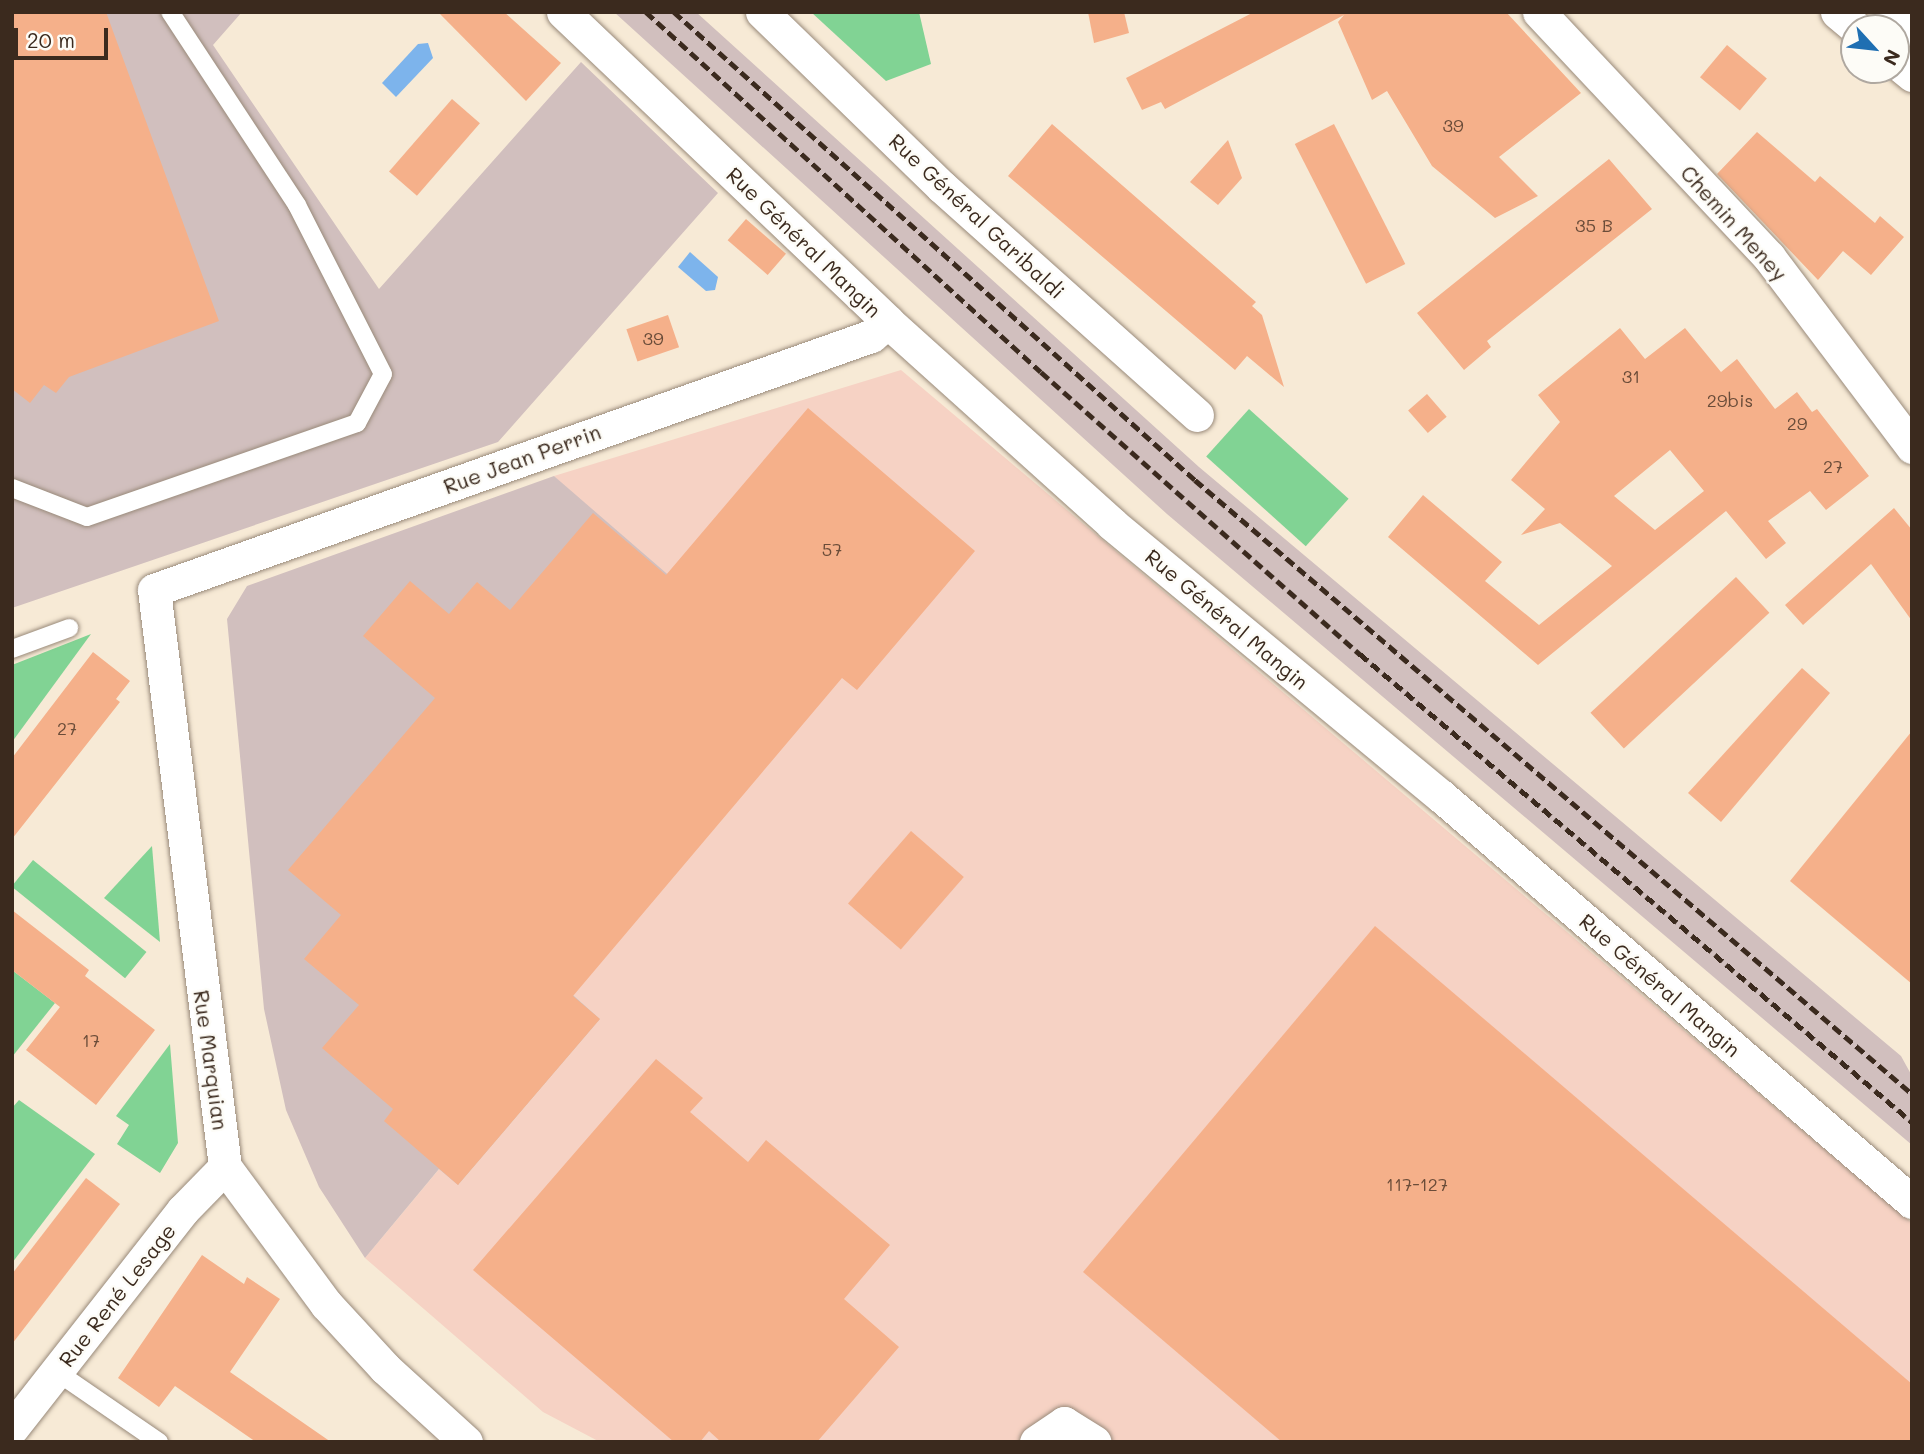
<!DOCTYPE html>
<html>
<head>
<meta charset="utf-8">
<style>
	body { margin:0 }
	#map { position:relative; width:1924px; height:1454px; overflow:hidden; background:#f7ead6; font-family:Mali,sans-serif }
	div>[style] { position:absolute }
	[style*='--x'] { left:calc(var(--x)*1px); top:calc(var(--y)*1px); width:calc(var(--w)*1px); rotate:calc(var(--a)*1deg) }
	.built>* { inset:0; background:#f6d2c4 }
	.industrial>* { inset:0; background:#d1bfbe }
	.green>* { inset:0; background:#81d394; transform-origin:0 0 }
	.water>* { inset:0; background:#7db4ec }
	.building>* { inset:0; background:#f5b08a; transform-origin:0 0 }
	.roads { filter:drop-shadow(0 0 2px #998a7a) drop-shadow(0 0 2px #998a7a) }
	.lane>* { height:18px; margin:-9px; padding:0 9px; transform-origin:9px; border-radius:9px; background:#fff }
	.street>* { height:33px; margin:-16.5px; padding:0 16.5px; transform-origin:16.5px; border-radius:16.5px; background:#fff }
	.primary>* { height:38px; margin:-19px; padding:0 19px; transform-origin:19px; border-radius:19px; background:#fff }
	.rail>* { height:5px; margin-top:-2.5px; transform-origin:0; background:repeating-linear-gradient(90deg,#3b2a1e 0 10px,transparent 0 15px) }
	span { translate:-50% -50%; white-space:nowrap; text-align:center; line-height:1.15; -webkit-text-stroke:5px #fdfcf7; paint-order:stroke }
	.number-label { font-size:18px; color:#6a4c39 }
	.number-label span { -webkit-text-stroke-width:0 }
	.street-label { font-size:21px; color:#3b2a1e }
	.frame { position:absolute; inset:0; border:14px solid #3b2a1e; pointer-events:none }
	.north { position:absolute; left:1840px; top:14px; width:70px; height:70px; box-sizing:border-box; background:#fdfcf7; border:2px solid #afa8a0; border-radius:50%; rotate:117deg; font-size:19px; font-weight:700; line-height:28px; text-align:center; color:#3b2a1e }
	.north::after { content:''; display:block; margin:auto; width:24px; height:32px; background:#1f6fb2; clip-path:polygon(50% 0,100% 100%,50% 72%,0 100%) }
	.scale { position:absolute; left:14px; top:28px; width:94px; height:32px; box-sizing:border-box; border:4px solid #3b2a1e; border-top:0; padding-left:9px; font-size:21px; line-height:24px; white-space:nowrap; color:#3b2a1e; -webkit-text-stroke:5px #fdfcf7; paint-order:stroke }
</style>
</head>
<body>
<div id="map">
	<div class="built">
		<i style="clip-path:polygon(901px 370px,1912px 1223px,1912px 1442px,600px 1442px,543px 1412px,365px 1258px,440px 1168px,459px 1184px,600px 1019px,573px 995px,593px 513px,554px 476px)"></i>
	</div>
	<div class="industrial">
		<i style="clip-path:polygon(12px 12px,242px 12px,213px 45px,379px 289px,581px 62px,718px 193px,498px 442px,12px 608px)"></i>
		<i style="clip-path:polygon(614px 12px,696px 12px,1199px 467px,1901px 1056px,1912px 1076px,1912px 1145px,1167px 514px)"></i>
		<i style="clip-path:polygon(554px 476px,807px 695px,573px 995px,600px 1019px,458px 1185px,439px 1169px,365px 1258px,319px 1187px,286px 1110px,264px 1009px,227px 619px,247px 586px)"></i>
	</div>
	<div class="green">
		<i style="clip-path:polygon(811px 12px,919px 12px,931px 64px,886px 81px)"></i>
		<i style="left:1249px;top:409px;width:134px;height:64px;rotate:42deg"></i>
		<i style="clip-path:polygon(91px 634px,12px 742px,12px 665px)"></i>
		<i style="clip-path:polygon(152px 846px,160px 942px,104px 898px)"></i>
		<i style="left:33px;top:860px;width:146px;height:34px;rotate:39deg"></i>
		<i style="clip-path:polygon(12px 970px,55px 1003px,12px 1057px)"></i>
		<i style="clip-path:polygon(170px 1044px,178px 1143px,160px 1173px,117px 1144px,129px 1125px,116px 1116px)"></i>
		<i style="clip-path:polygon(19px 1100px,95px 1154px,12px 1263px,12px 1108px)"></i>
	</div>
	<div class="water">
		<i style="clip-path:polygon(428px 43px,433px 58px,396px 97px,382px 83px,418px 44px)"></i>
		<i style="clip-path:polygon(690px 252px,718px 277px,715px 290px,706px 291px,678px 267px)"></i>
	</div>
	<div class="building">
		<i style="clip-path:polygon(12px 12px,106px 12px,219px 321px,69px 377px,56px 393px,44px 385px,30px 403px,12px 389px)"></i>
		<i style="clip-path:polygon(438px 12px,504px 12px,561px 63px,526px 101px)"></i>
		<i style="clip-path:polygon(1088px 12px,1124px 12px,1129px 33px,1094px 43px)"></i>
		<i style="clip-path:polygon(1254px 12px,1506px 12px,1581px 93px,1499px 157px,1538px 196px,1495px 218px,1432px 166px,1387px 91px,1372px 100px,1338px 22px,1344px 15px,1165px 109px,1161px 102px,1142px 110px,1126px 78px)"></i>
		<i style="left:1727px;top:45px;width:52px;height:42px;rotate:40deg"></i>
		<i style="left:452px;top:99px;width:37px;height:96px;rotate:41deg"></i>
		<i style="clip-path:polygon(1052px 124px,1256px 302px,1252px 306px,1262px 315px,1284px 387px,1247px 356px,1235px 370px,1008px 176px)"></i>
		<i style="left:1334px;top:124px;width:157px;height:44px;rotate:63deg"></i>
		<i style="clip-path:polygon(1757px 132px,1815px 182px,1820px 176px,1875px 223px,1880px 216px,1904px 237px,1871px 275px,1843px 251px,1818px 280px,1717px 174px)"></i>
		<i style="clip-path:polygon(1228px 140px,1242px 178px,1218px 205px,1190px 182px)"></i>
		<i style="clip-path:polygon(1609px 159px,1652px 209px,1487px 341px,1491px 347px,1464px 370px,1417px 313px)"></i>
		<i style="left:746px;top:219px;width:53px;height:28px;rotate:41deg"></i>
		<i style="left:668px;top:315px;width:34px;height:44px;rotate:71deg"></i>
		<i style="clip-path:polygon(evenodd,1620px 328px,1645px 359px,1685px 328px,1721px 372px,1737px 359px,1775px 409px,1797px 392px,1812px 412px,1817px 409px,1869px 476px,1826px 510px,1810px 491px,1768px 521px,1786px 543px,1766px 559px,1726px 511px,1538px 665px,1388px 537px,1423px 495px,1502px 562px,1485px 581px,1539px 625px,1612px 566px,1560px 523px,1521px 535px,1545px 509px,1511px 480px,1560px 422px,1538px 395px,1620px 328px,1670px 450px,1704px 491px,1655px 530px,1614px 496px,1670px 450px)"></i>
		<i style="left:1427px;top:394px;width:30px;height:25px;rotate:49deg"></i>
		<i style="clip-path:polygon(808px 408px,975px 551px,857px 690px,842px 678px,573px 996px,600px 1019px,458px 1185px,384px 1121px,393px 1109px,322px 1048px,359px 1005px,304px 959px,341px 915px,288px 870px,435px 698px,363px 636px,410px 581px,449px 614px,477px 582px,510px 610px,593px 513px,666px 575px)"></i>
		<i style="clip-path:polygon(1894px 508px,1912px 530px,1912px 621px,1871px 564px,1803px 625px,1785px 605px)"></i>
		<i style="left:1736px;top:577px;width:49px;height:199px;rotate:47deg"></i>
		<i style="clip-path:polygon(93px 652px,130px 681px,116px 699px,120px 702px,12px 839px,12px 758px)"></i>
		<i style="clip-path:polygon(1802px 668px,1830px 693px,1721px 822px,1688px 793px)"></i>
		<i style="clip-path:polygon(1912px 731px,1912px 984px,1790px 881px)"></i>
		<i style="left:911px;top:831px;width:70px;height:96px;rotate:41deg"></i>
		<i style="clip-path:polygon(12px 910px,89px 970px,85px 976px,155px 1030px,96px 1105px,26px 1050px,60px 1007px,12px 970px)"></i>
		<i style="clip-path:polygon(1375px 926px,1912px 1384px,1912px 1442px,1282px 1442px,1083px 1272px)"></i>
		<i style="clip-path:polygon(656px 1059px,703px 1098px,690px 1112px,748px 1162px,766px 1140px,890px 1245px,844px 1299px,899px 1347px,817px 1442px,721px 1442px,709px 1431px,700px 1442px,674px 1442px,473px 1270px)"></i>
		<i style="clip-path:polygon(86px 1178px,120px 1204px,12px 1344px,12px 1274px)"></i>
		<i style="clip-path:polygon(202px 1255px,244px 1284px,247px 1277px,280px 1299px,230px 1372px,331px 1442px,256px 1442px,175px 1386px,159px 1407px,118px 1378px)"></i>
	</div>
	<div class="roads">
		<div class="lane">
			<i style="--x:12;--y:488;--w:80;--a:21.1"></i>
			<i style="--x:87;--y:517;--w:286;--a:-19.2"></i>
			<i style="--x:357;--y:423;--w:55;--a:-62"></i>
			<i style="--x:383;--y:374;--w:190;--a:-117"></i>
			<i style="--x:297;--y:205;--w:231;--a:-123.3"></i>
			<i style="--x:12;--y:649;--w:61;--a:-20.2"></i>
			<i style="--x:57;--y:1372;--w:124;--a:34.5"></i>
		</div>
		<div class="street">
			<i style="--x:563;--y:12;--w:449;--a:43.6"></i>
			<i style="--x:888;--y:322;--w:302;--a:42"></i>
			<i style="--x:1112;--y:524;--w:427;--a:39.6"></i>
			<i style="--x:1441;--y:796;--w:622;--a:40.76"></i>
			<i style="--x:762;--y:12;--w:251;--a:44.2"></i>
			<i style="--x:942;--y:187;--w:342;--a:41.8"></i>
			<i style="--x:1539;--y:12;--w:336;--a:46.8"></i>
			<i style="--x:1769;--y:257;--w:238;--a:53"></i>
			<i style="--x:1837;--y:12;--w:25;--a:40"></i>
			<i style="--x:1896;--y:62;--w:21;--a:39"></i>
			<i style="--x:12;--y:1428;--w:277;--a:-51.9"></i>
			<i style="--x:183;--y:1210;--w:60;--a:-45.7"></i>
			<i style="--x:466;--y:1442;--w:110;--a:-137.6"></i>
			<i style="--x:385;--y:1368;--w:87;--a:-132.7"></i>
			<i style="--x:326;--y:1304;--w:170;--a:-126.4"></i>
			<i style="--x:225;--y:1167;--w:581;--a:-97.01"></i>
			<i style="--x:154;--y:590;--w:761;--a:-19.51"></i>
			<i style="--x:871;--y:336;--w:22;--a:-39"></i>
			<i style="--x:1036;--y:1442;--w:34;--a:-34"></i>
			<i style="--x:1064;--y:1423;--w:36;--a:32"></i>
		</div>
		<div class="primary">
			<i style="--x:1894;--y:12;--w:23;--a:40"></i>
		</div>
	</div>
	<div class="rail">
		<i style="--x:646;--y:12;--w:534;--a:42.35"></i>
		<i style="--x:1041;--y:372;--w:426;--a:41.5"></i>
		<i style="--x:1360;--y:654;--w:724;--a:40.29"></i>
		<i style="--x:674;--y:12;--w:700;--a:41.93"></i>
		<i style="--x:1195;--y:480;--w:944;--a:40.57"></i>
	</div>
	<div class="number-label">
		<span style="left:1453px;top:125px">39</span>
		<span style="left:1594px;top:225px">35 B</span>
		<span style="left:653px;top:338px">39</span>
		<span style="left:1631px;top:376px">31</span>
		<span style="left:1730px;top:400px">29bis</span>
		<span style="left:1797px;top:423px">29</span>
		<span style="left:1833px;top:466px">27</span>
		<span style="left:832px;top:549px">57</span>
		<span style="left:67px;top:728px">27</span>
		<span style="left:91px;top:1040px">17</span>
		<span style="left:1417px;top:1184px">117-127</span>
	</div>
	<div class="street-label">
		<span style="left:977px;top:216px;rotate:43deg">Rue Général Garibaldi</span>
		<span style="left:1734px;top:223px;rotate:48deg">Chemin Meney</span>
		<span style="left:804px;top:242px;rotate:44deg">Rue Général Mangin</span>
		<span style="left:522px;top:459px;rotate:-20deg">Rue Jean Perrin</span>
		<span style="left:1227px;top:619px;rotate:40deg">Rue Général Mangin</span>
		<span style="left:1660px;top:985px;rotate:41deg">Rue Général Mangin</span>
		<span style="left:211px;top:1060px;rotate:82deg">Rue Marquian</span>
		<span style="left:117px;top:1295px;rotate:-52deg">Rue René Lesage</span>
	</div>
	<div class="frame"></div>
	<div class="north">N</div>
	<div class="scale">20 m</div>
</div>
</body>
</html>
